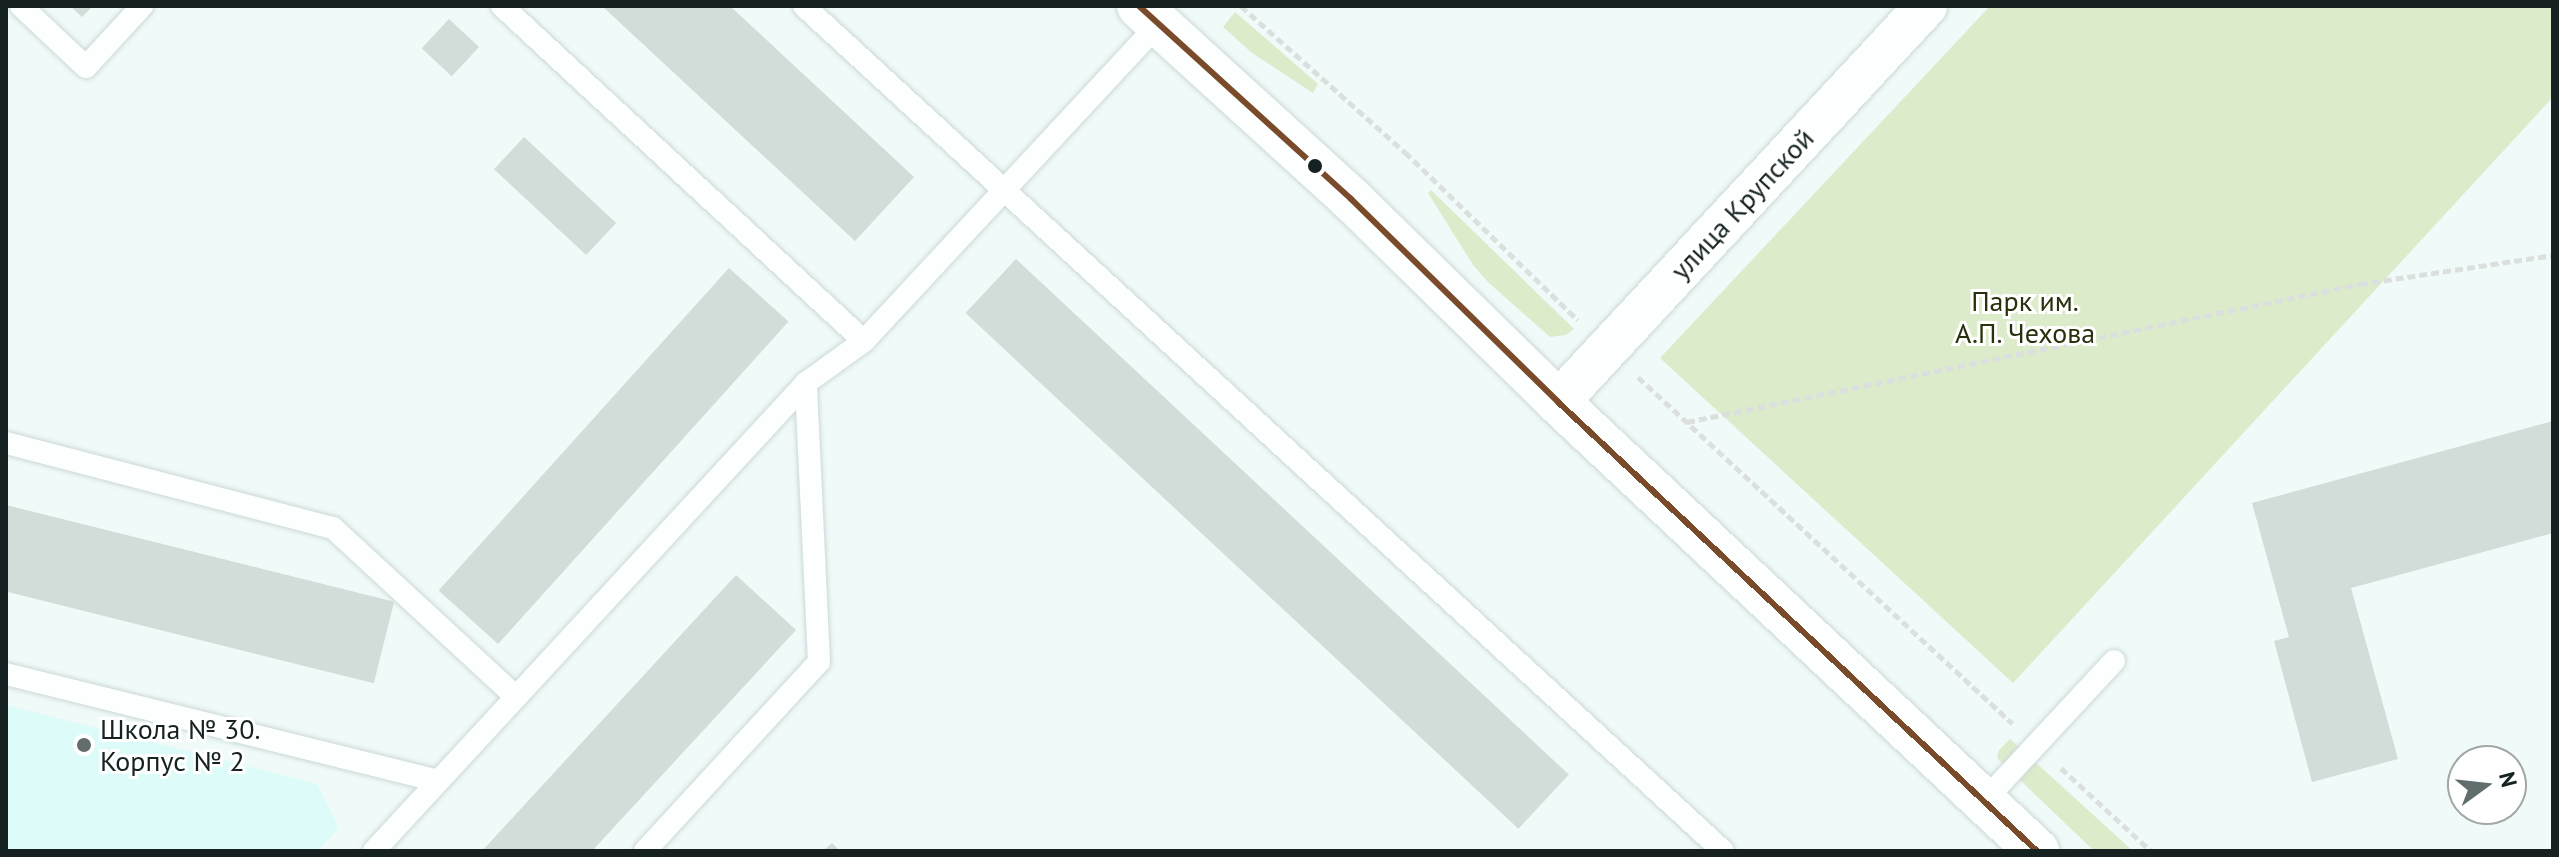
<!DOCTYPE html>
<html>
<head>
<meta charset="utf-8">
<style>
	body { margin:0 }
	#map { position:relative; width:2559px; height:857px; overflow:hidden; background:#effaf9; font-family:"PT Sans",sans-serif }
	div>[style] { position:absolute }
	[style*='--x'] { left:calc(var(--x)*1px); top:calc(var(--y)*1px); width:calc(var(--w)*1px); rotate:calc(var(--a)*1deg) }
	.built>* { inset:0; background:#ddfbf8 }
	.green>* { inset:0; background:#dceccb }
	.building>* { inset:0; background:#d2dcd8; transform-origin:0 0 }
	.path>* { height:5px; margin-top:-2.5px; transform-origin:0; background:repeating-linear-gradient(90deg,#dbe0df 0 8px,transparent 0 12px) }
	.roads { filter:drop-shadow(0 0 2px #ccd8d7) drop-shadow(0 0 2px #ccd8d7) }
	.lane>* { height:22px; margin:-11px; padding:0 11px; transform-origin:11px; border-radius:11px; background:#fdfefe }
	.street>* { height:42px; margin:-21px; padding:0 21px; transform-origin:21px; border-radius:21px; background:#fdfefe }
	.secondary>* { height:44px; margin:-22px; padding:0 22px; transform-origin:22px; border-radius:22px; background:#fdfefe }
	.bus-1>* { height:6px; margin:-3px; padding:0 3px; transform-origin:3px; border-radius:3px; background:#7a4b2a }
	.dots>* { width:22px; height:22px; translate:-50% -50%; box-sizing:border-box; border:4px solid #fff; border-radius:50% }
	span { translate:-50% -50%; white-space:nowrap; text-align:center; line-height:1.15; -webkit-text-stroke:6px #fff; paint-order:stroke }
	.street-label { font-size:28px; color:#152221 }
	.park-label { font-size:28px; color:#28310c }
	.poi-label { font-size:28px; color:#152221 }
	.left { translate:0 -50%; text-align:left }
	.frame { position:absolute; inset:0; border:8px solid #152221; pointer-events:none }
	.north { position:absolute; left:2447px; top:745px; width:80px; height:80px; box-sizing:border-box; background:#fff; border:2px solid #a1a7a6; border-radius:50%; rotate:75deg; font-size:22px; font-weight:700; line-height:32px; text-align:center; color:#152221 }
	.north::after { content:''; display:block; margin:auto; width:28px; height:36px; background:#616e6d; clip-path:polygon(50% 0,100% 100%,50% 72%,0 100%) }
</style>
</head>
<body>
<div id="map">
	<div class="built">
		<i style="clip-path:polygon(6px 705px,317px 784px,339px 828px,317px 851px,6px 851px)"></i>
	</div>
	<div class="green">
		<i style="clip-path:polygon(1990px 6px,2553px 6px,2553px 97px,2013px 683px,1660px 358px)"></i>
		<i style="clip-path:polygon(1235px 12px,1318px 84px,1313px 93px,1252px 53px,1223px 27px)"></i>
		<i style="clip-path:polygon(1431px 190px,1574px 329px,1566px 335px,1550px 337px,1488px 282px,1473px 265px,1428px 193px)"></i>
		<i style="clip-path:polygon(2010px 739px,2133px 851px,2094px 851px,1997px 758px,1999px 750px)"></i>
	</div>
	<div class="building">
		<i style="clip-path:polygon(70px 6px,93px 6px,82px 17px)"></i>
		<i style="clip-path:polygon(602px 6px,730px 6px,914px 177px,855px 241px)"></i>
		<i style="left:449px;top:19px;width:41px;height:40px;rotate:43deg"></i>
		<i style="left:524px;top:137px;width:126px;height:44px;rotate:43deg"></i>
		<i style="left:1016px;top:259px;width:756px;height:74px;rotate:43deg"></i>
		<i style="left:729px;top:268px;width:80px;height:434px;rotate:42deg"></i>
		<i style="clip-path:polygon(2553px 421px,2553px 533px,2351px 588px,2398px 759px,2312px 782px,2274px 641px,2289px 637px,2252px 503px)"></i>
		<i style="left:6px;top:505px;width:400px;height:84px;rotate:14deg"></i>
		<i style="clip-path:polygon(736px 575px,796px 630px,592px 851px,482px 851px)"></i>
		<i style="clip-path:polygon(832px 843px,840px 851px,823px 851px)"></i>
	</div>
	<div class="path">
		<i style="--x:1241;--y:6;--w:220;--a:41.7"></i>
		<i style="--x:1405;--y:152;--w:241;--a:44.2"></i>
		<i style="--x:1638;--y:377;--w:510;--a:42.77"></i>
		<i style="--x:1687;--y:422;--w:687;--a:-11.59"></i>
		<i style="--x:2360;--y:284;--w:195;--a:-8.5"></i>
		<i style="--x:2061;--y:768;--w:122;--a:42.7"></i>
	</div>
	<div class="roads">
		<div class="lane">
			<i style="--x:21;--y:6;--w:89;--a:43.2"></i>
			<i style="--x:86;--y:67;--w:83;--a:-47.4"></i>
			<i style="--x:502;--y:6;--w:493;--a:42.8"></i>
			<i style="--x:804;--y:6;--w:1248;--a:42.6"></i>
			<i style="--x:6;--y:443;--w:338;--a:14.6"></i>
			<i style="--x:333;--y:528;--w:249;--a:42.7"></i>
			<i style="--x:6;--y:674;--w:445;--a:13.9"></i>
			<i style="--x:1984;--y:801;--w:191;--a:-47.1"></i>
			<i style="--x:374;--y:851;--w:637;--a:-47.29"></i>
			<i style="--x:806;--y:383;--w:72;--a:-35.9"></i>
			<i style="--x:864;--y:341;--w:433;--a:-47.1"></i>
			<i style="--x:645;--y:851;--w:257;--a:-47.4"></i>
			<i style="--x:819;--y:662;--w:279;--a:-92.7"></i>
		</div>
		<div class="street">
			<i style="--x:1558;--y:402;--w:541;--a:-47.1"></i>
		</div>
		<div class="secondary">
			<i style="--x:1139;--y:6;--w:287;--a:42.3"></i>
			<i style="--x:1351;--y:199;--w:290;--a:44.4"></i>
			<i style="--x:1558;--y:402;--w:657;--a:43.15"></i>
		</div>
	</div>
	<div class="bus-1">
		<i style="--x:1139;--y:6;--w:287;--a:42.3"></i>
		<i style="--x:1351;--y:199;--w:290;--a:44.4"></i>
		<i style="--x:1558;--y:402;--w:657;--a:43.15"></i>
	</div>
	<div class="dots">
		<i style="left:1315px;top:166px;background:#152221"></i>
		<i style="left:84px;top:745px;background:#616e6d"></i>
	</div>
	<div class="street-label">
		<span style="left:1742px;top:204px;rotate:-47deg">улица Крупской</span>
	</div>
	<div class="park-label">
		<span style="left:2025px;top:317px">Парк им.<br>А.П. Чехова</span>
	</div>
	<div class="poi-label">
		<span class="left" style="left:100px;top:745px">Школа № 30.<br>Корпус № 2</span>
	</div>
	<div class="frame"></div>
	<div class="north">N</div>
</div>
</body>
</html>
